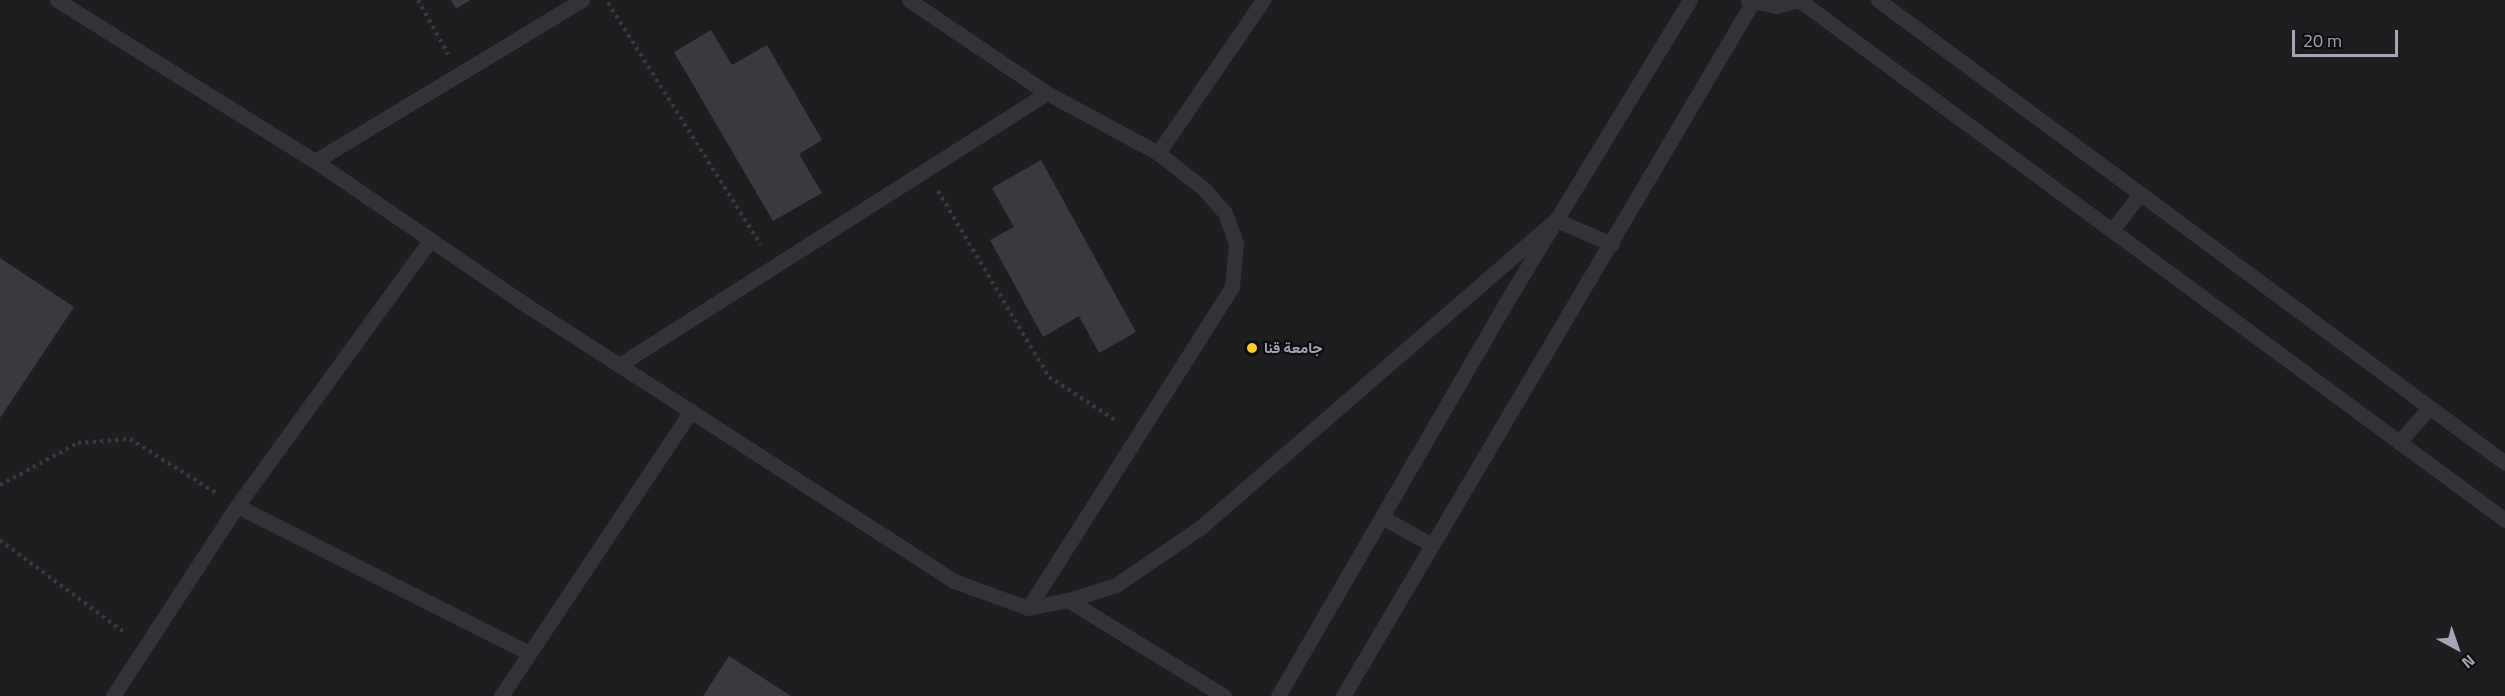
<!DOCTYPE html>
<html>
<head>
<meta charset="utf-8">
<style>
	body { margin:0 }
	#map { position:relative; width:2505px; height:696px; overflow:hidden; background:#121214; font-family:"Titillium Web",Vazirmatn,sans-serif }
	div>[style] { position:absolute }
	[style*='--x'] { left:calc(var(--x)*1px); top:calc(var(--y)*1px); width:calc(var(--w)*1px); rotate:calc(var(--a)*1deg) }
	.built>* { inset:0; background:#1e1e21; transform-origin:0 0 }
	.building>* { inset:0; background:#393a3f }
	.path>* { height:4px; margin-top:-2px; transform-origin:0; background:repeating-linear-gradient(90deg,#383a40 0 3px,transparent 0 7.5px) }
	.service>* { height:15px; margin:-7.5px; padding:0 7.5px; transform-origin:7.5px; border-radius:7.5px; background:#323339 }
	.dots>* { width:16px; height:16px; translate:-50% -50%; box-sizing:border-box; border:3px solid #0d0d0f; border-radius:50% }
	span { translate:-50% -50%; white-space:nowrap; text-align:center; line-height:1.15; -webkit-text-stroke:4.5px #0d0d0f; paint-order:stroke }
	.poi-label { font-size:15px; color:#a2a6b6; font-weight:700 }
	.left { translate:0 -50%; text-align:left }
	.north { position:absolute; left:2427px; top:618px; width:60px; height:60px; -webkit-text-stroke:4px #0d0d0f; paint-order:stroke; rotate:140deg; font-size:16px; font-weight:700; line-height:24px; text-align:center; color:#a2a6b6 }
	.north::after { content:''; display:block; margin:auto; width:21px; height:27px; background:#a2a6b6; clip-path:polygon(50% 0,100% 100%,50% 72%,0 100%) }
	.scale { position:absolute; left:2292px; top:30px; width:106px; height:27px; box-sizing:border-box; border:3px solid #a2a6b6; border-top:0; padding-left:8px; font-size:18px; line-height:21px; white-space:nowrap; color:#a2a6b6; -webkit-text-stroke:4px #0d0d0f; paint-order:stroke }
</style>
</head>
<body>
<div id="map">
	<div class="built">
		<i style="left:0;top:0;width:2505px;height:696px"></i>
	</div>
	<div class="building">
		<i style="clip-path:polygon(451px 0,470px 0,456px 9px)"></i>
		<i style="clip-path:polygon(711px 30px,732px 65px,767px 45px,822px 140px,799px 154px,822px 193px,773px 221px,674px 52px)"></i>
		<i style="clip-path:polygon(1041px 160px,1136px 332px,1099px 353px,1079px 316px,1043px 337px,990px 240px,1014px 227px,992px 188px)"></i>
		<i style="clip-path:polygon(0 258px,74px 307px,0 418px)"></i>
		<i style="clip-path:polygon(729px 656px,791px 696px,703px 696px)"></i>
	</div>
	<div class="path">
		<i style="--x:418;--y:0;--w:62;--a:60.9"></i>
		<i style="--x:608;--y:3;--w:286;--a:57.7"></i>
		<i style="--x:938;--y:191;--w:217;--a:59.2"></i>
		<i style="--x:1049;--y:377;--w:82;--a:33.1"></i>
		<i style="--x:0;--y:485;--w:89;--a:-28.3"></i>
		<i style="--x:78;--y:443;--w:52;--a:-4.4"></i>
		<i style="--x:130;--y:439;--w:102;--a:32.1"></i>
		<i style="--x:0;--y:540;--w:156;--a:36.6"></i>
	</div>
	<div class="service">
		<i style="--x:57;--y:0;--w:304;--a:32"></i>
		<i style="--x:315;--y:161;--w:255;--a:34.3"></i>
		<i style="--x:526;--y:305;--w:509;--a:32.82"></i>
		<i style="--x:954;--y:581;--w:79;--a:20"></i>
		<i style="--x:1028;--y:608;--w:41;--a:-11.3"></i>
		<i style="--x:1068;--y:600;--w:183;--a:31.6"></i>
		<i style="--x:909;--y:0;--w:166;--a:34"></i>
		<i style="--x:1047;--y:93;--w:126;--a:28.4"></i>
		<i style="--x:1158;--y:153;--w:58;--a:38"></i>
		<i style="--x:1204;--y:189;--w:32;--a:49"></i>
		<i style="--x:1225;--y:213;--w:32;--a:70"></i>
		<i style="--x:1236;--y:243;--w:44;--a:95.2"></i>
		<i style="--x:1232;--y:287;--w:380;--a:122.4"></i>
		<i style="--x:1748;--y:0;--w:29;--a:12"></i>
		<i style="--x:1776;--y:6;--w:24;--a:-15"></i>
		<i style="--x:1799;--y:0;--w:877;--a:36.37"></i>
		<i style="--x:1878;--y:0;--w:779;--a:36.44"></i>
		<i style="--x:1158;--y:153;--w:186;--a:-55.5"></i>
		<i style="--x:315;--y:161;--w:312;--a:-31.1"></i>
		<i style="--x:2112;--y:230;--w:46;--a:-52.1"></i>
		<i style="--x:619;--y:365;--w:507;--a:-32.44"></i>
		<i style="--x:2399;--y:442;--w:45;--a:-48.6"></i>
		<i style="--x:237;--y:506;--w:325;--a:26.7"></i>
		<i style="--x:1382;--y:517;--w:57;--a:29.2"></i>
		<i style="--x:1068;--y:600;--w:50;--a:-17.4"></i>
		<i style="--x:1116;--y:585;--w:103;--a:-34.3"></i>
		<i style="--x:1201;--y:527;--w:469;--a:-40.9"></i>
		<i style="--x:1556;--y:220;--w:61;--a:23.2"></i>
		<i style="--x:113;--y:696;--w:227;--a:-56.9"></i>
		<i style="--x:237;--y:506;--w:329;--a:-54"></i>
		<i style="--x:501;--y:696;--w:343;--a:-56.3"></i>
		<i style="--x:1278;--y:696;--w:453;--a:-59.9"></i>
		<i style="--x:1505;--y:304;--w:356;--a:-58.7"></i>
		<i style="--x:1343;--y:696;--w:805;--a:-59.45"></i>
	</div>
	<div class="dots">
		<i style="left:1252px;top:348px;background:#ffcd1f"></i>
	</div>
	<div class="poi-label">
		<span class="left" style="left:1264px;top:348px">جامعة قنا</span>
	</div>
	<div class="north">N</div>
	<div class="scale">20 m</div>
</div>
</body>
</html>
